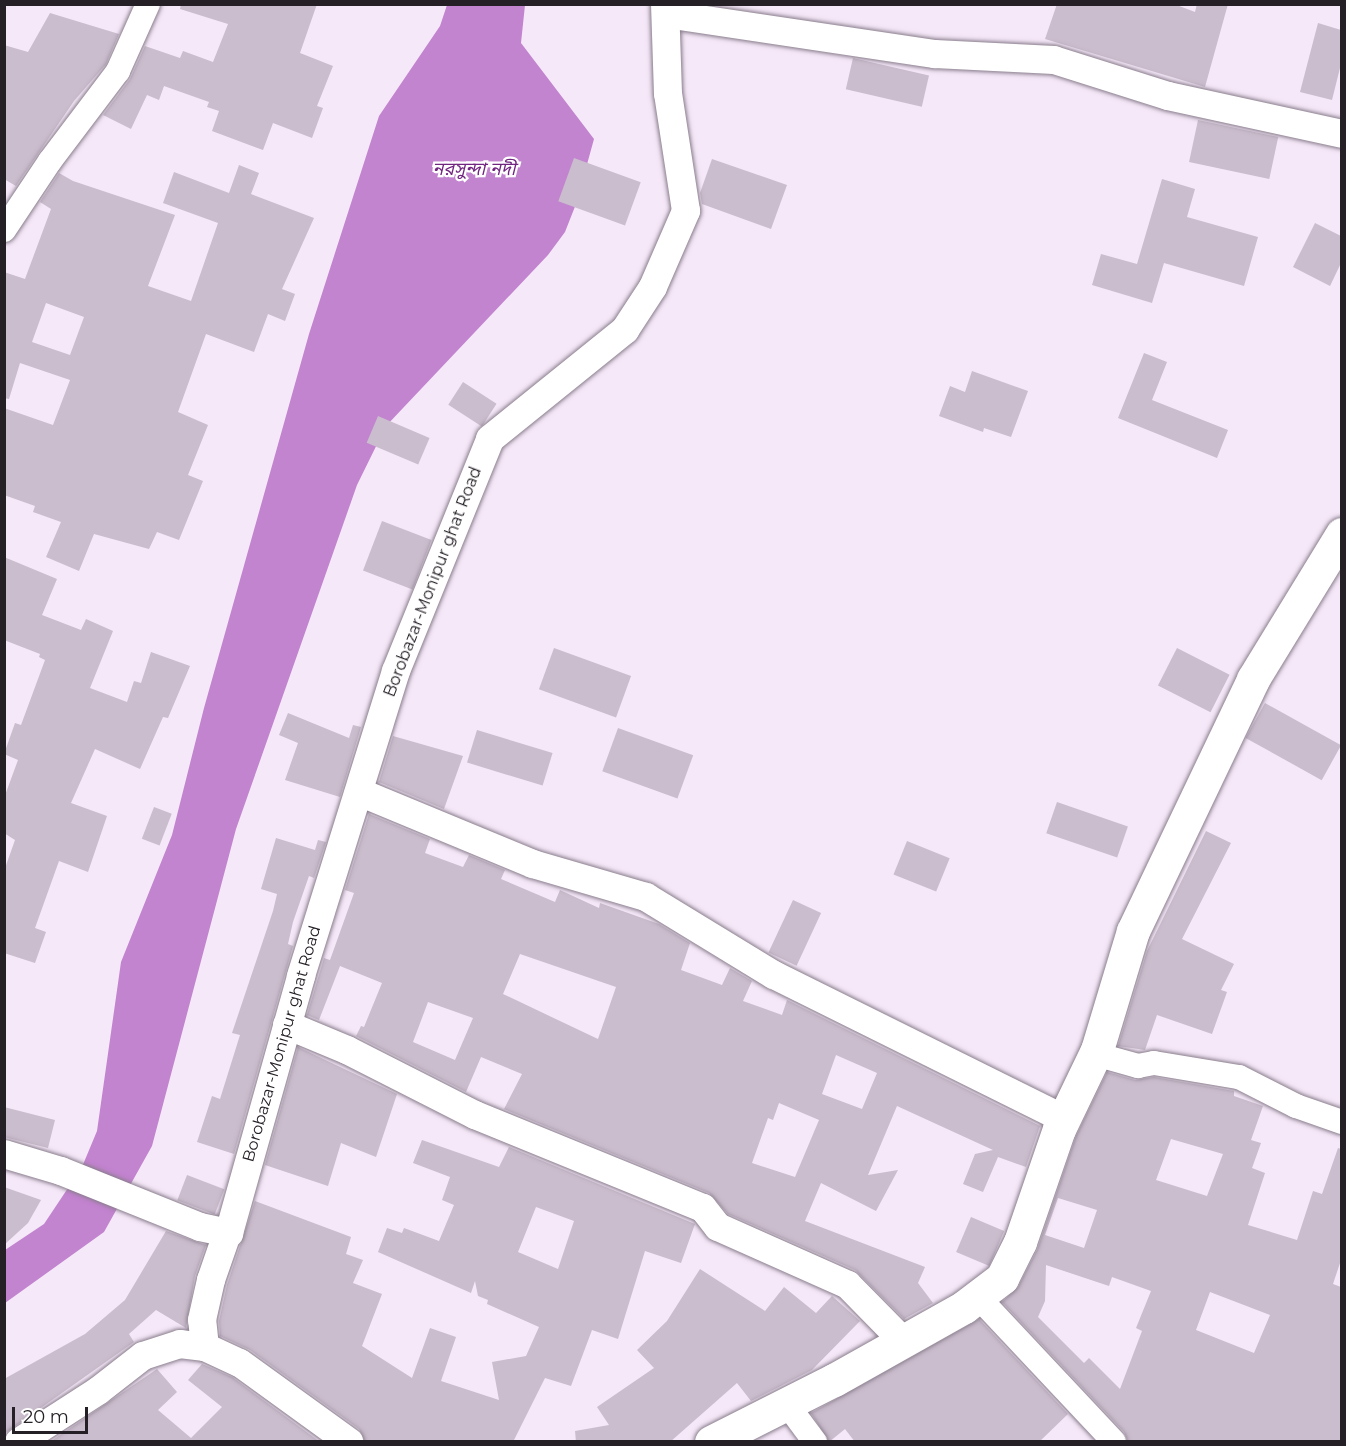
<!DOCTYPE html>
<html>
<head>
<meta charset="utf-8">
<style>
	body { margin:0 }
	#map { position:relative; width:1346px; height:1446px; overflow:hidden; background:#f5e8f8; font-family:Montserrat,"Noto Sans Bengali",sans-serif }
	div>[style] { position:absolute }
	[style*='--x'] { left:calc(var(--x)*1px); top:calc(var(--y)*1px); width:calc(var(--w)*1px); rotate:calc(var(--a)*1deg) }
	.water>* { inset:0; background:#c283cf }
	.building>* { inset:0; background:#cabdcd; transform-origin:0 0 }
	.roads { filter:drop-shadow(0 0 2px #897d8c) drop-shadow(0 0 2px #897d8c) }
	.minor>* { height:24px; margin:-12px; padding:0 12px; transform-origin:12px; border-radius:12px; background:#fff }
	.tertiary>* { height:28px; margin:-14px; padding:0 14px; transform-origin:14px; border-radius:14px; background:#fff }
	.secondary>* { height:33px; margin:-16.5px; padding:0 16.5px; transform-origin:16.5px; border-radius:16.5px; background:#fff }
	span { translate:-50% -50%; white-space:nowrap; text-align:center; line-height:1.15; -webkit-text-stroke:4.5px #fff; paint-order:stroke }
	.street-label { font-size:16px; color:#252026 }
	.water-label { font-size:18px; color:#712480; font-style:italic }
	.frame { position:absolute; inset:0; border:6px solid #252026; pointer-events:none }
	.scale { position:absolute; left:12px; top:1407px; width:76px; height:27px; box-sizing:border-box; border:3px solid #252026; border-top:0; padding-left:8px; font-size:18px; line-height:21px; white-space:nowrap; color:#252026; -webkit-text-stroke:4px #fff; paint-order:stroke }
</style>
</head>
<body>
<div id="map">
	<div class="water">
		<i style="clip-path:polygon(447px 5px,525px 5px,521px 43px,594px 139px,576px 204px,565px 232px,548px 255px,386px 426px,357px 485px,236px 829px,152px 1146px,104px 1232px,5px 1303px,5px 1250px,44px 1224px,82px 1167px,97px 1131px,121px 962px,172px 835px,204px 708px,309px 334px,379px 116px,440px 26px)"></i>
	</div>
	<div class="building">
		<i style="clip-path:polygon(181px 4px,317px 4px,300px 53px,333px 66px,317px 106px,323px 108px,312px 138px,273px 123px,263px 150px,212px 131px,219px 111px,207px 107px,209px 102px,164px 86px,159px 100px,147px 95px,131px 129px,103px 115px,130px 79px,145px 46px,180px 58px,183px 51px,213px 62px,228px 24px,180px 9px)"></i>
		<i style="clip-path:polygon(1057px 4px,1174px 4px,1195px 12px,1197px 4px,1228px 4px,1205px 87px,1045px 39px)"></i>
		<i style="clip-path:polygon(50px 13px,119px 34px,106px 64px,74px 101px,16px 186px,4px 179px,4px 45px,28px 52px)"></i>
		<i style="clip-path:polygon(1318px 23px,1341px 30px,1341px 64px,1332px 100px,1300px 92px)"></i>
		<i style="left:853px;top:58px;width:78px;height:32px;rotate:13deg"></i>
		<i style="left:1198px;top:120px;width:82px;height:43px;rotate:12deg"></i>
		<i style="left:574px;top:158px;width:71px;height:46px;rotate:20deg"></i>
		<i style="clip-path:polygon(712px 159px,787px 185px,771px 229px,702px 204px,700px 193px)"></i>
		<i style="clip-path:polygon(evenodd,239px 165px,259px 173px,251px 194px,314px 218px,282px 289px,295px 294px,285px 321px,268px 314px,254px 352px,206px 334px,178px 412px,208px 425px,188px 475px,203px 481px,179px 540px,157px 532px,149px 549px,94px 534px,79px 571px,46px 557px,61px 522px,33px 512px,35px 506px,4px 495px,4px 408px,53px 425px,70px 380px,20px 363px,9px 399px,4px 398px,4px 272px,25px 279px,51px 209px,40px 202px,59px 173px,73px 181px,175px 215px,148px 286px,191px 301px,218px 223px,163px 203px,174px 172px,229px 193px,239px 165px,46px 303px,84px 317px,70px 355px,32px 342px,46px 303px)"></i>
		<i style="clip-path:polygon(1162px 179px,1195px 189px,1187px 217px,1258px 237px,1244px 286px,1164px 263px,1152px 303px,1092px 285px,1101px 254px,1137px 264px)"></i>
		<i style="clip-path:polygon(1315px 223px,1341px 236px,1341px 263px,1330px 286px,1293px 267px)"></i>
		<i style="clip-path:polygon(1144px 353px,1167px 362px,1152px 400px,1228px 430px,1217px 458px,1118px 418px)"></i>
		<i style="clip-path:polygon(972px 371px,1028px 391px,1011px 437px,984px 428px,983px 432px,939px 416px,950px 386px,965px 392px)"></i>
		<i style="left:463px;top:382px;width:40px;height:27px;rotate:33deg"></i>
		<i style="left:378px;top:416px;width:56px;height:29px;rotate:23deg"></i>
		<i style="left:382px;top:521px;width:53px;height:53px;rotate:21deg"></i>
		<i style="clip-path:polygon(4px 557px,57px 579px,42px 615px,81px 630px,86px 619px,113px 631px,90px 688px,127px 702px,134px 681px,141px 683px,151px 652px,190px 666px,168px 718px,163px 717px,140px 769px,95px 749px,71px 803px,107px 816px,88px 872px,59px 861px,35px 928px,46px 932px,35px 963px,4px 953px,4px 871px,15px 840px,4px 833px,4px 798px,18px 760px,4px 754px,15px 723px,21px 725px,45px 660px,39px 657px,40px 654px,4px 640px)"></i>
		<i style="left:554px;top:648px;width:82px;height:44px;rotate:20deg"></i>
		<i style="left:1177px;top:648px;width:59px;height:42px;rotate:27deg"></i>
		<i style="left:1265px;top:703px;width:87px;height:40px;rotate:29deg"></i>
		<i style="clip-path:polygon(288px 713px,349px 738px,353px 725px,361px 727px,340px 797px,285px 780px,298px 743px,279px 735px)"></i>
		<i style="left:618px;top:728px;width:80px;height:46px;rotate:20deg"></i>
		<i style="left:477px;top:730px;width:79px;height:34px;rotate:17deg"></i>
		<i style="clip-path:polygon(393px 736px,463px 756px,444px 809px,379px 782px)"></i>
		<i style="left:1057px;top:802px;width:75px;height:33px;rotate:19deg"></i>
		<i style="left:154px;top:807px;width:19px;height:34px;rotate:21deg"></i>
		<i style="clip-path:polygon(evenodd,369px 814px,430px 839px,425px 853px,463px 867px,469px 855px,505px 870px,501px 879px,555px 902px,560px 890px,599px 908px,600px 903px,659px 924px,690px 943px,681px 970px,722px 985px,730px 968px,752px 981px,743px 1001px,782px 1015px,787px 1000px,1040px 1126px,1026px 1167px,998px 1157px,983px 1192px,963px 1184px,975px 1154px,993px 1150px,897px 1106px,868px 1175px,898px 1170px,876px 1211px,821px 1183px,805px 1221px,925px 1267px,918px 1283px,933px 1303px,904px 1319px,855px 1270px,728px 1214px,709px 1193px,504px 1109px,522px 1074px,481px 1057px,466px 1092px,356px 1036px,361px 1026px,364px 1027px,382px 983px,340px 966px,319px 1020px,307px 1015px,324px 958px,330px 960px,354px 893px,345px 890px,369px 814px,520px 954px,616px 987px,598px 1039px,503px 994px,520px 954px,369px 814px,428px 1002px,473px 1018px,455px 1060px,413px 1042px,428px 1002px,369px 814px,836px 1055px,877px 1073px,862px 1109px,822px 1094px,836px 1055px,369px 814px,779px 1103px,819px 1120px,795px 1177px,752px 1163px,768px 1118px,773px 1120px,779px 1103px)"></i>
		<i style="clip-path:polygon(1206px 831px,1231px 843px,1182px 939px,1234px 964px,1221px 990px,1227px 992px,1212px 1034px,1157px 1015px,1145px 1050px,1118px 1046px,1147px 951px)"></i>
		<i style="clip-path:polygon(276px 838px,315px 850px,318px 840px,326px 842px,314px 878px,309px 876px,293px 922px,288px 944px,293px 946px,234px 1154px,197px 1142px,212px 1096px,220px 1099px,240px 1035px,232px 1033px,273px 911px,277px 894px,261px 889px)"></i>
		<i style="left:907px;top:841px;width:46px;height:36px;rotate:22deg"></i>
		<i style="left:793px;top:900px;width:31px;height:58px;rotate:25deg"></i>
		<i style="clip-path:polygon(298px 1047px,397px 1094px,376px 1157px,341px 1143px,328px 1186px,265px 1165px)"></i>
		<i style="clip-path:polygon(evenodd,1107px 1072px,1135px 1080px,1154px 1077px,1234px 1091px,1234px 1096px,1263px 1106px,1251px 1140px,1261px 1143px,1252px 1168px,1265px 1173px,1248px 1225px,1297px 1240px,1313px 1191px,1322px 1194px,1338px 1148px,1341px 1149px,1341px 1260px,1333px 1284px,1341px 1287px,1341px 1442px,1128px 1442px,1124px 1432px,1002px 1302px,1018px 1287px,1037px 1250px,1076px 1136px,1107px 1072px,1171px 1139px,1223px 1154px,1207px 1196px,1156px 1180px,1171px 1139px,1107px 1072px,1058px 1198px,1097px 1210px,1084px 1248px,1045px 1235px,1058px 1198px,1107px 1072px,1046px 1265px,1109px 1286px,1112px 1277px,1151px 1291px,1136px 1328px,1142px 1331px,1120px 1389px,1089px 1358px,1084px 1363px,1038px 1317px,1045px 1301px,1046px 1265px,1107px 1072px,1210px 1292px,1270px 1315px,1254px 1353px,1196px 1330px,1210px 1292px)"></i>
		<i style="clip-path:polygon(4px 1107px,55px 1120px,48px 1148px,4px 1137px)"></i>
		<i style="clip-path:polygon(evenodd,422px 1140px,499px 1167px,509px 1147px,695px 1224px,681px 1263px,645px 1251px,618px 1339px,592px 1330px,571px 1386px,545px 1378px,513px 1442px,365px 1442px,359px 1429px,250px 1350px,220px 1336px,219px 1321px,227px 1285px,255px 1201px,351px 1237px,346px 1254px,363px 1260px,353px 1283px,382px 1294px,362px 1346px,412px 1378px,430px 1328px,456px 1337px,441px 1381px,499px 1400px,492px 1362px,526px 1356px,539px 1327px,487px 1304px,488px 1300px,478px 1296px,475px 1281px,471px 1293px,378px 1252px,387px 1228px,402px 1233px,404px 1228px,439px 1241px,454px 1205px,442px 1200px,450px 1177px,413px 1163px,422px 1140px,536px 1207px,574px 1221px,558px 1269px,518px 1252px,536px 1207px)"></i>
		<i style="left:187px;top:1175px;width:40px;height:27px;rotate:21deg"></i>
		<i style="clip-path:polygon(4px 1187px,41px 1200px,28px 1223px,4px 1245px)"></i>
		<i style="left:971px;top:1217px;width:36px;height:38px;rotate:23deg"></i>
		<i style="clip-path:polygon(166px 1231px,206px 1245px,195px 1276px,186px 1328px,156px 1310px,129px 1334px,134px 1342px,4px 1434px,4px 1379px,85px 1334px,125px 1300px)"></i>
		<i style="clip-path:polygon(700px 1269px,765px 1311px,784px 1287px,816px 1313px,832px 1296px,860px 1321px,812px 1370px,751px 1401px,737px 1383px,670px 1442px,576px 1442px,575px 1431px,609px 1425px,597px 1407px,654px 1368px,637px 1350px,667px 1321px)"></i>
		<i style="clip-path:polygon(979px 1319px,1068px 1414px,1039px 1442px,855px 1442px,845px 1429px,829px 1442px,811px 1413px)"></i>
		<i style="clip-path:polygon(202px 1364px,232px 1377px,320px 1442px,50px 1442px,157px 1369px,177px 1392px,158px 1410px,191px 1438px,222px 1407px,188px 1380px)"></i>
	</div>
	<div class="roads">
		<div class="minor">
			<i style="--x:4;--y:230;--w:83;--a:-56.3"></i>
			<i style="--x:50;--y:161;--w:113;--a:-52.9"></i>
			<i style="--x:118;--y:71;--w:73;--a:-65.9"></i>
			<i style="--x:1095;--y:1054;--w:45;--a:15.6"></i>
			<i style="--x:1138;--y:1066;--w:16;--a:-11"></i>
			<i style="--x:1154;--y:1063;--w:86;--a:9.4"></i>
			<i style="--x:1239;--y:1077;--w:64;--a:27"></i>
			<i style="--x:1296;--y:1106;--w:49;--a:19.2"></i>
			<i style="--x:979;--y:1298;--w:197;--a:46.8"></i>
			<i style="--x:786;--y:1403;--w:49;--a:53.4"></i>
		</div>
		<div class="tertiary">
			<i style="--x:666;--y:14;--w:272;--a:8.5"></i>
			<i style="--x:935;--y:54;--w:119;--a:2.9"></i>
			<i style="--x:1054;--y:60;--w:120;--a:17.5"></i>
			<i style="--x:1168;--y:96;--w:178;--a:12.3"></i>
			<i style="--x:359;--y:792;--w:188;--a:22.5"></i>
			<i style="--x:533;--y:864;--w:118;--a:16.3"></i>
			<i style="--x:646;--y:897;--w:150;--a:31.4"></i>
			<i style="--x:774;--y:975;--w:324;--a:26.4"></i>
			<i style="--x:287;--y:1025;--w:65;--a:22.6"></i>
			<i style="--x:347;--y:1050;--w:144;--a:26.9"></i>
			<i style="--x:475;--y:1115;--w:246;--a:22.2"></i>
			<i style="--x:703;--y:1208;--w:24;--a:52"></i>
			<i style="--x:718;--y:1227;--w:142;--a:24"></i>
			<i style="--x:848;--y:1285;--w:77;--a:45.5"></i>
			<i style="--x:4;--y:1154;--w:59;--a:16.6"></i>
			<i style="--x:61;--y:1171;--w:150;--a:21.9"></i>
			<i style="--x:200;--y:1227;--w:30;--a:12"></i>
			<i style="--x:229;--y:1233;--w:267;--a:-74.3"></i>
			<i style="--x:301;--y:976;--w:319;--a:-72.7"></i>
			<i style="--x:396;--y:671;--w:250;--a:-67.9"></i>
			<i style="--x:490;--y:439;--w:174;--a:-38.9"></i>
			<i style="--x:625;--y:330;--w:51;--a:-56.9"></i>
			<i style="--x:653;--y:287;--w:83;--a:-66.5"></i>
			<i style="--x:686;--y:211;--w:118;--a:-98.7"></i>
			<i style="--x:668;--y:94;--w:90;--a:-91.9"></i>
			<i style="--x:205;--y:1347;--w:27;--a:-96"></i>
			<i style="--x:202;--y:1320;--w:41;--a:-77.3"></i>
			<i style="--x:211;--y:1280;--w:49;--a:-70.8"></i>
			<i style="--x:19;--y:1442;--w:94;--a:-32.8"></i>
			<i style="--x:98;--y:1391;--w:57;--a:-37.9"></i>
			<i style="--x:143;--y:1356;--w:39;--a:-18"></i>
			<i style="--x:180;--y:1344;--w:25;--a:7"></i>
			<i style="--x:205;--y:1347;--w:38;--a:25"></i>
			<i style="--x:240;--y:1363;--w:135;--a:35.9"></i>
		</div>
		<div class="secondary">
			<i style="--x:711;--y:1442;--w:138;--a:-26.8"></i>
			<i style="--x:834;--y:1380;--w:149;--a:-29.3"></i>
			<i style="--x:964;--y:1307;--w:48;--a:-37.3"></i>
			<i style="--x:1002;--y:1278;--w:40;--a:-63.4"></i>
			<i style="--x:1020;--y:1242;--w:120;--a:-71"></i>
			<i style="--x:1059;--y:1129;--w:88;--a:-64.3"></i>
			<i style="--x:1097;--y:1050;--w:124;--a:-73.2"></i>
			<i style="--x:1133;--y:931;--w:279;--a:-64.5"></i>
			<i style="--x:1253;--y:679;--w:170;--a:-58.5"></i>
		</div>
	</div>
	<div class="street-label">
		<span style="left:433px;top:582px;rotate:-69deg">Borobazar-Monipur ghat Road</span>
		<span style="left:282px;top:1044px;rotate:-74deg">Borobazar-Monipur ghat Road</span>
	</div>
	<div class="water-label">
		<span style="left:474px;top:169px">নরসুন্দা নদী</span>
	</div>
	<div class="frame"></div>
	<div class="scale">20 m</div>
</div>
</body>
</html>
